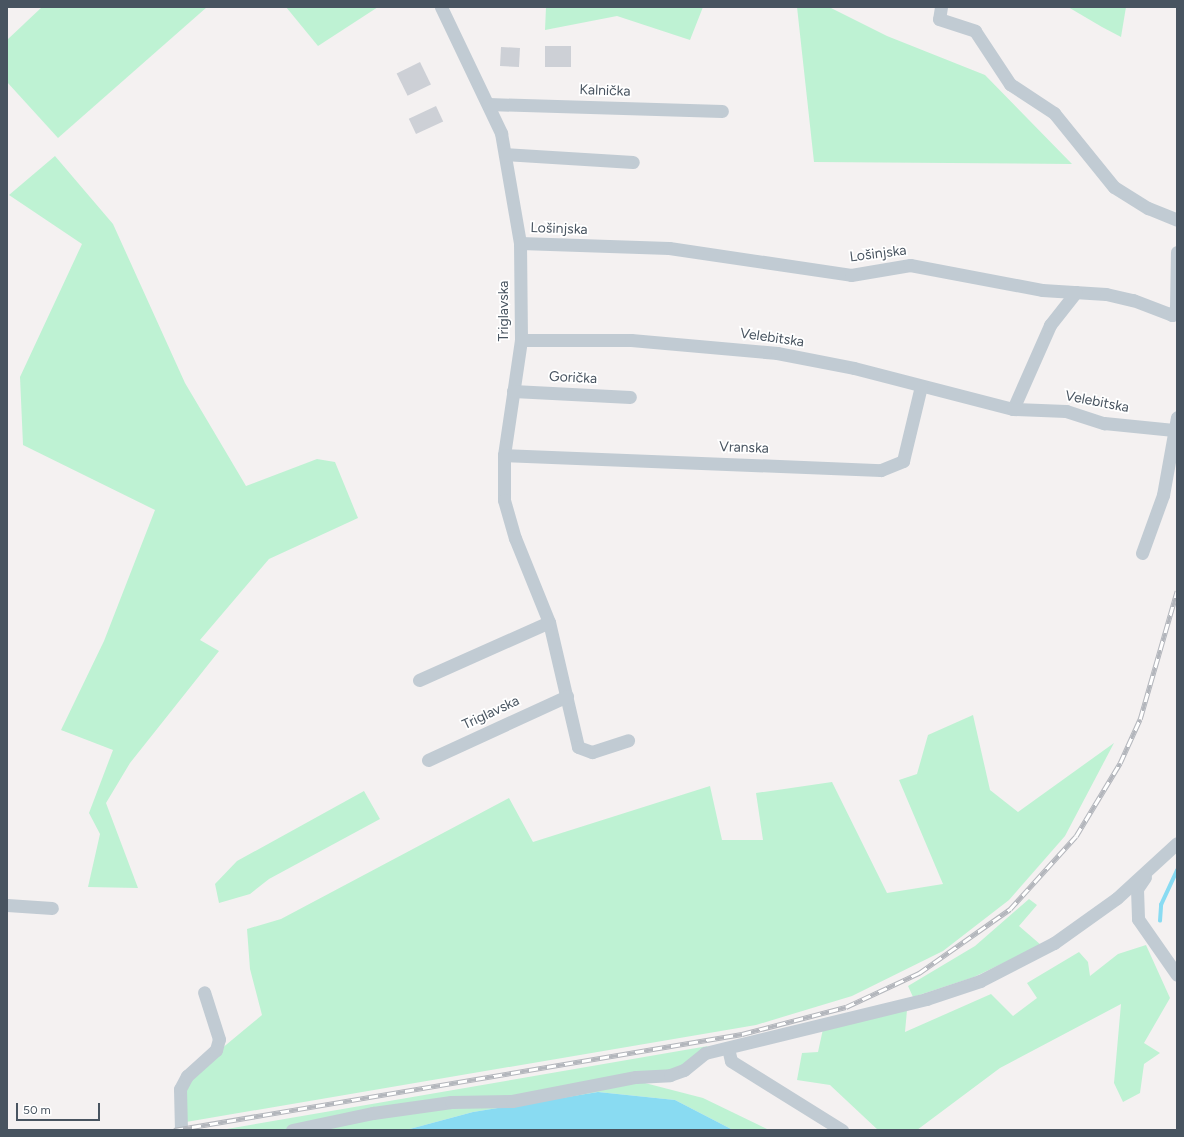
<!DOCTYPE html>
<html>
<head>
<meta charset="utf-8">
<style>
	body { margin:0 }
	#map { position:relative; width:1184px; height:1137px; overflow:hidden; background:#f4f1f1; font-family:Figtree,sans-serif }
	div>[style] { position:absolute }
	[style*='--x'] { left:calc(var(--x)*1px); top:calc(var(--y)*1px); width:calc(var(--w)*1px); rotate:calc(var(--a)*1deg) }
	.green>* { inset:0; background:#bef2d3 }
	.water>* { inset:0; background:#89dbf2 }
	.stream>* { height:3.5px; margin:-1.75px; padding:0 1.75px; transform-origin:1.75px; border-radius:1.75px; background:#89dbf2 }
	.building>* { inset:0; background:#cdd0d6; transform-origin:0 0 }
	.minor>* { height:13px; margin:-6.5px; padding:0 6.5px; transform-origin:6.5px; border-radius:6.5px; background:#c1cbd3 }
	.rail>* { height:4.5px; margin-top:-2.25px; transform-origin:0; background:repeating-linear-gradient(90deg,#fff 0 9px,#b3b6bc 0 18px); box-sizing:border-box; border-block:1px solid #b3b6bc }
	span { translate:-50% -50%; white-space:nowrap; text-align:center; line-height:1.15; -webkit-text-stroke:3.5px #fff; paint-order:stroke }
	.street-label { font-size:14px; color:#485460 }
	.frame { position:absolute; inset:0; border:8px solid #485460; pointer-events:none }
	.scale { position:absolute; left:16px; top:1103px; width:84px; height:18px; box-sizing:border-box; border:2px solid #485460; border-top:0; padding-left:5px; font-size:12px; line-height:14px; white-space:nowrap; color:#485460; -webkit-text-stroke:3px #fff; paint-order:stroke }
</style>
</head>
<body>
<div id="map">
	<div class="green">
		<i style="clip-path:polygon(42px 7px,207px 7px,58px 138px,7px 82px,7px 40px)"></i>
		<i style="clip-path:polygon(286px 7px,378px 7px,318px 46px)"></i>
		<i style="clip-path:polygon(546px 7px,703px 7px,690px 40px,617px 16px,545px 30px)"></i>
		<i style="clip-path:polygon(797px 7px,829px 7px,887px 36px,985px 75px,1072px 164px,814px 162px)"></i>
		<i style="clip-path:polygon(1068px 7px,1126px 7px,1121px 37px,1102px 27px)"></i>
		<i style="clip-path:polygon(55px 156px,113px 224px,185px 383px,246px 486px,317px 459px,335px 462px,358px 518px,269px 559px,200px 640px,219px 651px,130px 763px,106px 803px,138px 888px,88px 887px,100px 834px,89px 813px,113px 750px,61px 730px,104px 641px,155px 510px,23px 445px,20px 377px,82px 244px,9px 195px)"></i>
		<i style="clip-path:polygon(973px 715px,990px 790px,1018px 812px,1114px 743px,1065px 836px,1009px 900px,943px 951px,852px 996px,756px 1025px,186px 1122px,185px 1088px,197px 1069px,262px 1015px,250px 969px,247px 929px,281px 919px,509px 798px,533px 842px,710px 786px,722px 840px,763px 840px,756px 793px,832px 782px,887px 893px,943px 884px,899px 780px,917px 774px,928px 735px)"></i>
		<i style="clip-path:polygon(364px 791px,380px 819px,269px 879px,250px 894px,219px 903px,215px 884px,237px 861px)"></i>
		<i style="clip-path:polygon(1029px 899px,1037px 905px,1019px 926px,1041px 945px,974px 977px,913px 997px,908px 986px,975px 946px)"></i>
		<i style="clip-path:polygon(1146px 945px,1170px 998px,1144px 1043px,1160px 1053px,1144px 1064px,1140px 1093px,1123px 1102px,1114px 1083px,1121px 1004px,1000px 1068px,917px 1130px,878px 1130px,830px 1085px,797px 1080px,802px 1053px,818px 1052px,823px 1029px,907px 1010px,905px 1032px,991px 994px,1013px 1016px,1037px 998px,1027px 983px,1079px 952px,1088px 962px,1090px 976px,1118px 954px)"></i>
		<i style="clip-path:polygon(708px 1046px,678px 1068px,641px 1082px,703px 1098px,769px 1130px,733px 1130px,675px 1100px,598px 1092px,473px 1112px,406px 1130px,221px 1130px)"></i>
	</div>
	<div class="water">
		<i style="clip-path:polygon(598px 1092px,675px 1100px,733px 1130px,406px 1130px,473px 1112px)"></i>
	</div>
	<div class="stream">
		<i style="--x:1160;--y:921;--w:16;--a:-86"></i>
		<i style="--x:1161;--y:905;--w:38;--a:-65"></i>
	</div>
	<div class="building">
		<i style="left:545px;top:46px;width:26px;height:21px"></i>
		<i style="left:501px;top:47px;width:19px;height:19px;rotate:3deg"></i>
		<i style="left:420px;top:62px;width:25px;height:26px;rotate:64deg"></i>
		<i style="left:436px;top:106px;width:17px;height:30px;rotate:65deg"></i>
	</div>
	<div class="minor">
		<i style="--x:441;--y:7;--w:140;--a:64.5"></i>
		<i style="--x:501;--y:133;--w:112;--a:80.2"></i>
		<i style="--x:520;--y:243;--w:97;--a:89.4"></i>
		<i style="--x:521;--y:340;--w:116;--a:98.4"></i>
		<i style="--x:504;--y:455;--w:45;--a:90"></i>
		<i style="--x:504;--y:500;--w:40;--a:74"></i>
		<i style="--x:515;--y:538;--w:91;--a:68"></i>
		<i style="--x:549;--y:622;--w:128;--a:76.9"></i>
		<i style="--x:578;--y:747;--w:15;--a:20"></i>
		<i style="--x:592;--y:752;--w:38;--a:-18"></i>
		<i style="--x:941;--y:7;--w:12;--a:99"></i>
		<i style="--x:939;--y:19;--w:38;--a:18"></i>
		<i style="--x:975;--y:31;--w:64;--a:56.6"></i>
		<i style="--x:1010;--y:84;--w:53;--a:33.4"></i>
		<i style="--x:1054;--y:113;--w:95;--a:51"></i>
		<i style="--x:1114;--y:187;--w:40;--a:32"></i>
		<i style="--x:1148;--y:208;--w:31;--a:22"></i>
		<i style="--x:488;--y:104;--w:234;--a:1.7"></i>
		<i style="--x:505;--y:154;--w:128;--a:3.6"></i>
		<i style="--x:520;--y:243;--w:149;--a:1.9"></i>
		<i style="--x:669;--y:248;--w:184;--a:8.4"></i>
		<i style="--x:851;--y:275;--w:60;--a:-9.6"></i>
		<i style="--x:910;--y:265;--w:134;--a:10.7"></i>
		<i style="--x:1042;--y:290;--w:64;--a:3.6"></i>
		<i style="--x:1106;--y:294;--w:28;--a:13"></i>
		<i style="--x:1133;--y:300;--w:42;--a:21"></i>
		<i style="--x:1172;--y:315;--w:8;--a:-60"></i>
		<i style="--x:1176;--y:308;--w:56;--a:-89"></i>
		<i style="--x:521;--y:340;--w:110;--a:0"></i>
		<i style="--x:631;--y:340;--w:147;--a:5.1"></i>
		<i style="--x:777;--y:353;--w:78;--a:11"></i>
		<i style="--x:854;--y:368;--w:164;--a:14.5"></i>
		<i style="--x:1013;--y:409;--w:92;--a:-66.2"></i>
		<i style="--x:1050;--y:325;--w:42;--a:-51.8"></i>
		<i style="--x:513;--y:391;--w:117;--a:2.9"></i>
		<i style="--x:1013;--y:409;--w:53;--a:2.2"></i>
		<i style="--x:1066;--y:411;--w:40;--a:18"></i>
		<i style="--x:1104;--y:423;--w:70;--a:5.7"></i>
		<i style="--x:504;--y:455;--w:377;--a:2.3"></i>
		<i style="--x:881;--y:470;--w:24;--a:-22"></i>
		<i style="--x:903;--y:461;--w:77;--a:-76.5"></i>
		<i style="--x:1142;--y:553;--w:62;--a:-70.1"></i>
		<i style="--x:1163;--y:495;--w:79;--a:-79.8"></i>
		<i style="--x:419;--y:680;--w:142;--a:-24"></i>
		<i style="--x:428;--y:760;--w:153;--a:-24.7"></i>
		<i style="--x:1145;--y:877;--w:14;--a:124"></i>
		<i style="--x:1137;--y:889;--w:30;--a:88"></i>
		<i style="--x:1138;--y:919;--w:68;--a:55.1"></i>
		<i style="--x:7;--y:905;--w:45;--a:3.8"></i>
		<i style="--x:728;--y:1048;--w:13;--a:77"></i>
		<i style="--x:731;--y:1061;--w:131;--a:31.9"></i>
		<i style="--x:181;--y:1130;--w:41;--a:-91.4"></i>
		<i style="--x:180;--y:1089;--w:15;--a:-62"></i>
		<i style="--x:187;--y:1076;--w:39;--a:-42"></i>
		<i style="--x:216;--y:1050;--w:11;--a:-75"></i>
		<i style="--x:219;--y:1039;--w:49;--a:-107.7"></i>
		<i style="--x:292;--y:1130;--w:83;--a:-11.9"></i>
		<i style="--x:373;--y:1113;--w:79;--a:-8"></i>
		<i style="--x:451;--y:1102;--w:61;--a:-0.9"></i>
		<i style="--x:512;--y:1101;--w:126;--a:-11"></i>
		<i style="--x:636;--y:1077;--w:34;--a:-3"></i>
		<i style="--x:670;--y:1075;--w:15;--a:-20"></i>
		<i style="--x:684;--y:1070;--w:27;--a:-39"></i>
		<i style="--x:705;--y:1053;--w:228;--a:-13.7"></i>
		<i style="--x:926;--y:999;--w:57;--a:-18.4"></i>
		<i style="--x:980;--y:981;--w:83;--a:-27.2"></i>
		<i style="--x:1054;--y:943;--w:77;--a:-35.5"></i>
		<i style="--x:1117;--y:898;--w:81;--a:-42.5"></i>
	</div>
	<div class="rail">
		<i style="--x:174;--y:1130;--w:576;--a:-9.59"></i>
		<i style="--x:742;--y:1034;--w:107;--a:-14.6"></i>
		<i style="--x:846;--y:1007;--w:81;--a:-25"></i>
		<i style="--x:919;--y:973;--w:111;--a:-35.1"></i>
		<i style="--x:1010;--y:909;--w:98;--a:-47.9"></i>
		<i style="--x:1076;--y:836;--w:85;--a:-58.9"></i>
		<i style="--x:1120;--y:763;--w:48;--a:-65.6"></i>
		<i style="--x:1140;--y:719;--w:133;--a:-73.9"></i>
	</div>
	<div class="street-label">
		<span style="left:605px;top:91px;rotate:2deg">Kalnička</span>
		<span style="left:559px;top:229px;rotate:2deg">Lošinjska</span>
		<span style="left:878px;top:254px;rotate:-7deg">Lošinjska</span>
		<span style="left:504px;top:311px;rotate:-90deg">Triglavska</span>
		<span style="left:772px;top:338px;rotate:8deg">Velebitska</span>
		<span style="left:573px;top:378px;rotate:3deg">Gorička</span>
		<span style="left:1097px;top:402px;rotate:11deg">Velebitska</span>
		<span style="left:744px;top:448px;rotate:2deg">Vranska</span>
		<span style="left:491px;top:713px;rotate:-25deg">Triglavska</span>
	</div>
	<div class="frame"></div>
	<div class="scale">50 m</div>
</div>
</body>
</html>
